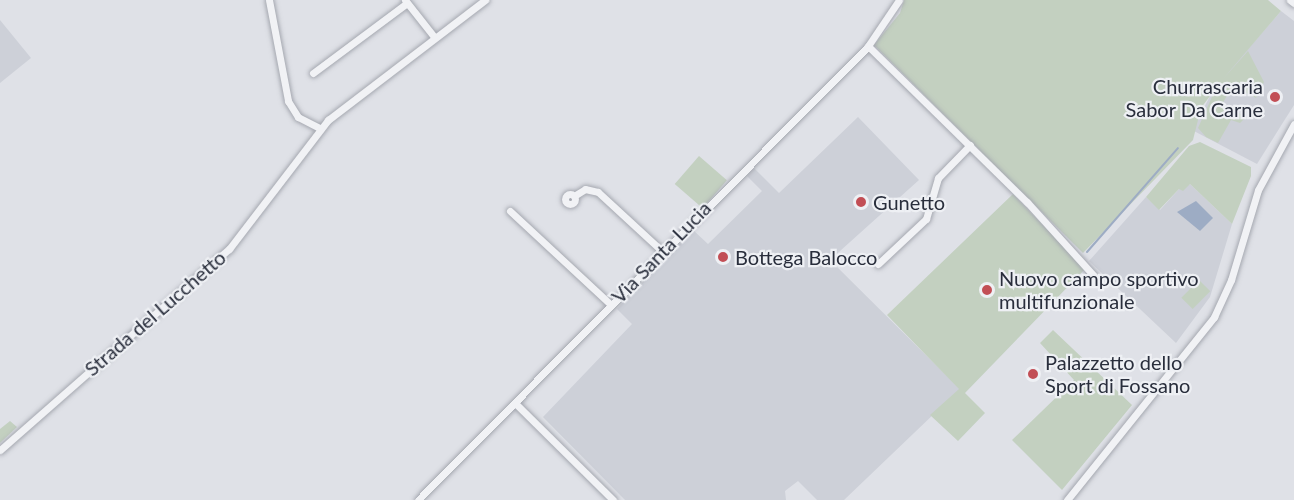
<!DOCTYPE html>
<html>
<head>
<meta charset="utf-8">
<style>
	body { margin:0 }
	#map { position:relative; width:1294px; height:500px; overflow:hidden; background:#dfe1e7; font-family:Lato,sans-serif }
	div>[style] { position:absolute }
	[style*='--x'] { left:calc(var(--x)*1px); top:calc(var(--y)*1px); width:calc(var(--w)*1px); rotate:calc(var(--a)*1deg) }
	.built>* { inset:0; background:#cdd0d8 }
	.green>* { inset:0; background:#c3d0c0; transform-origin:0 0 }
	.water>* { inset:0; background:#9dacc4 }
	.stream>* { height:2px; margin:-1px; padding:0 1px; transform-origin:1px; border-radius:1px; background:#9dacc4 }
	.roads { filter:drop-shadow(0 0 2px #a5a8b0) drop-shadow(0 0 2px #a5a8b0) }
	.street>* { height:7px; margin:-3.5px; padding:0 3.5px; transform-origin:3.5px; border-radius:3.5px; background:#f1f2f5 }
	.street>.ring { margin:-3.5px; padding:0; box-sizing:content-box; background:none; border:7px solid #f1f2f5; border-radius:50% }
	.dots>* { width:16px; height:16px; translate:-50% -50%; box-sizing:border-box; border:3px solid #eef0f4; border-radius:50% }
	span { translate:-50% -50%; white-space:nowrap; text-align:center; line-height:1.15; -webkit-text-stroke:4.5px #eef0f4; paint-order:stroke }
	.poi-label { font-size:20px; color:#292e3c }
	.right { translate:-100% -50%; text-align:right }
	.left { translate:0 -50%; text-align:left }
	.street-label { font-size:20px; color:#292e3c }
</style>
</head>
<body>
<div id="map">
	<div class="built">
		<i style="clip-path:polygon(1281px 11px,1294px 21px,1294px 105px,1257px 164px,1192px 130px,1215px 87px)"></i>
		<i style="clip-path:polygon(0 20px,31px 58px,0 83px)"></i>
		<i style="clip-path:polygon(858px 117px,919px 180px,830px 260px,960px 389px,844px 500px,817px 500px,798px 481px,785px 491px,786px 500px,625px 500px,543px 417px,632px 324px,617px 309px,693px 230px,708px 244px,762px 191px,747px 176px,754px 168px,779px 193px)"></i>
		<i style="clip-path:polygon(1190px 184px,1232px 224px,1210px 297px,1176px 343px,1089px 261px,1146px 197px,1160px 210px,1180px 188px)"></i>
	</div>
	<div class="green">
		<i style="clip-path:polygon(904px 0,1268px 0,1281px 11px,1223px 79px,1248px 51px,1264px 82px,1256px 98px,1233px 86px,1222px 104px,1246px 117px,1240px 123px,1231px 120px,1218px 143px,1206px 137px,1198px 128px,1216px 88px,1201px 108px,1193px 140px,1083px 253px,874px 45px,900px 13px)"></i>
		<i style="clip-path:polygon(1200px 142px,1251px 167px,1251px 176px,1232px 224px,1190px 184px,1183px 191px,1179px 189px,1159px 210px,1146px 197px,1189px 146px)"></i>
		<i style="left:699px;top:156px;width:37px;height:37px;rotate:41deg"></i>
		<i style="clip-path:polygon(1013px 194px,1085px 269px,965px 393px,985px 413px,958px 441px,930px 415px,959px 389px,887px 315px)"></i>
		<i style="left:1199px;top:280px;width:16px;height:25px;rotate:45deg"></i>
		<i style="clip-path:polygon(1053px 330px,1132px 405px,1062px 490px,1012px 440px,1074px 380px,1040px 343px)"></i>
		<i style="clip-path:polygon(10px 421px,17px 427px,0 443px,0 429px)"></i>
	</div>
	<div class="water">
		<i style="clip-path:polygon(1196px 201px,1213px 218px,1200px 231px,1177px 212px)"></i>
	</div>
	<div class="stream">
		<i style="--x:1087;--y:252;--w:138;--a:-48.8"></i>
	</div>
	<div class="roads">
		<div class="street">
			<i style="--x:269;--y:0;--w:103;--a:79.3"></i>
			<i style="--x:288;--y:101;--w:19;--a:58"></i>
			<i style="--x:298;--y:117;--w:25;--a:27"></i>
			<i style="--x:405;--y:0;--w:48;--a:51.7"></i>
			<i style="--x:1290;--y:0;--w:5;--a:37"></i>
			<i style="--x:868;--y:46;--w:223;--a:44.5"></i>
			<i style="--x:1027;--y:202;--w:101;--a:47.8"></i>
			<i style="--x:313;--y:73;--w:117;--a:-36.7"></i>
			<i class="ring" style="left:565px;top:194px;width:3px;height:3px"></i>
			<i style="--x:574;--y:196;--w:13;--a:-32"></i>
			<i style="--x:585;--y:189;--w:13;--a:13"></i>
			<i style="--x:598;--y:192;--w:87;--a:42.7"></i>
			<i style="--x:510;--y:211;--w:137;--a:42.9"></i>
			<i style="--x:878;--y:264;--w:66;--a:-43.2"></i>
			<i style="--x:926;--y:219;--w:43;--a:-73.7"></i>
			<i style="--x:938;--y:178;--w:46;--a:-45.9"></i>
			<i style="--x:515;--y:403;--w:138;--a:44.7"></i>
			<i style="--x:0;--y:450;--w:305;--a:-41.3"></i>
			<i style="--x:229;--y:249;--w:163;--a:-52.5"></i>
			<i style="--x:328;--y:120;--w:198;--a:-37.4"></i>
			<i style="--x:418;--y:500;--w:639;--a:-45.25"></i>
			<i style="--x:868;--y:46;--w:55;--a:-56"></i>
			<i style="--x:1067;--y:500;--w:235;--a:-51.2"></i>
			<i style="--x:1214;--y:317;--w:41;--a:-65.3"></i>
			<i style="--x:1231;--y:280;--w:94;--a:-73.3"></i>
			<i style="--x:1258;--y:190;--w:75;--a:-61.4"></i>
		</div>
	</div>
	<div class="dots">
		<i style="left:1275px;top:97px;background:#c24e55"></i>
		<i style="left:861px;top:202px;background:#c24e55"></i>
		<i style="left:723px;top:257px;background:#c24e55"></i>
		<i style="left:987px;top:290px;background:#c24e55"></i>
		<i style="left:1033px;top:374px;background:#c24e55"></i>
	</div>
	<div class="poi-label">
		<span class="right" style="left:1263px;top:98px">Churrascaria<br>Sabor Da Carne</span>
		<span class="left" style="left:873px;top:202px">Gunetto</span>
		<span class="left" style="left:735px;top:257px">Bottega Balocco</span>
		<span class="left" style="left:999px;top:290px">Nuovo campo sportivo<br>multifunzionale</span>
		<span class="left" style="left:1045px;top:374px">Palazzetto dello<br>Sport di Fossano</span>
	</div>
	<div class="street-label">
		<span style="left:661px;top:252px;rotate:-46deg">Via Santa Lucia</span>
		<span style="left:155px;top:313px;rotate:-41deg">Strada del Lucchetto</span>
	</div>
</div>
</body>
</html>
